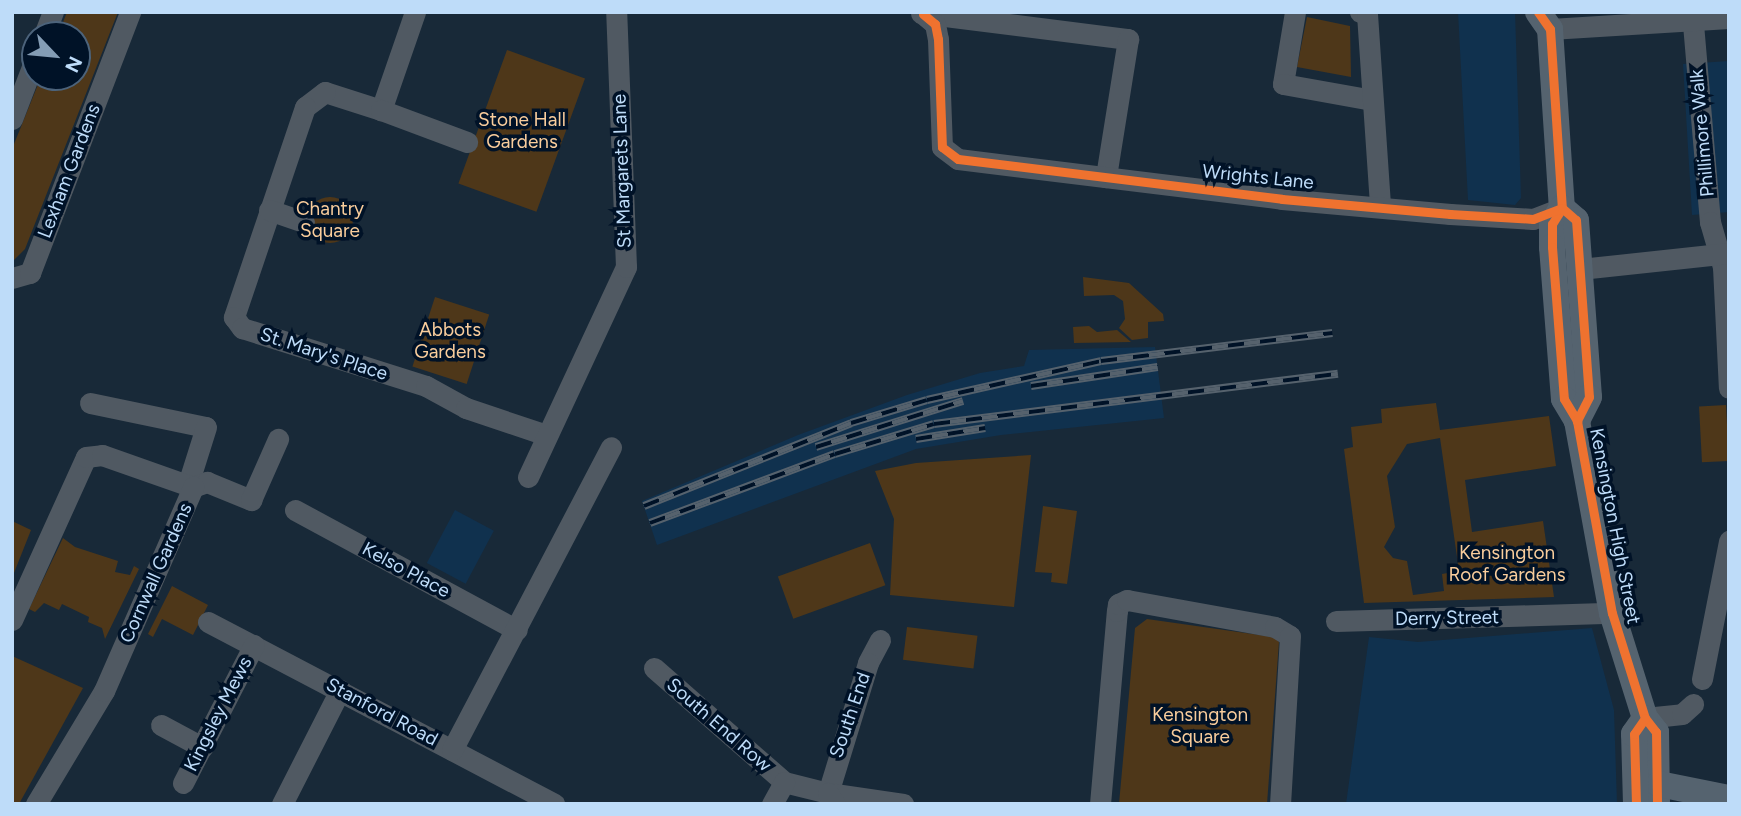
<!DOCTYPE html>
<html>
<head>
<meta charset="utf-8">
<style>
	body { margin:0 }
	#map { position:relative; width:1741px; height:816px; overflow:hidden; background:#182938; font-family:Figtree,sans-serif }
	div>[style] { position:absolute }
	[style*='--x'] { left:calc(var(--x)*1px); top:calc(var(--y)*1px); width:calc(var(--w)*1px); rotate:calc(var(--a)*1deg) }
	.built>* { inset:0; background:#10314e; transform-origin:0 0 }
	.green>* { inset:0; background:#4e3719; transform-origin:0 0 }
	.round { border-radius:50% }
	.minor>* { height:21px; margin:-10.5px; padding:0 10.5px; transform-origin:10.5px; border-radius:10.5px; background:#505962 }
	.major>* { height:26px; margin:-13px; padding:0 13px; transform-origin:13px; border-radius:13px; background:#55636f }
	.rail>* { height:8px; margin-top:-4px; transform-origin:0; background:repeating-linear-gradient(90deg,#001227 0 16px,#56626d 0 32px); box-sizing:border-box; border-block:2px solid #56626d }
	.cycleway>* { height:9px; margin:-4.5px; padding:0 4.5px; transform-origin:4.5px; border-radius:4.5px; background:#ef722f }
	span { translate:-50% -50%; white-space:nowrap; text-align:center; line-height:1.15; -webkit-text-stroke:7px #001227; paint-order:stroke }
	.park-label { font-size:19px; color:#f9cd9c }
	.street-label { font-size:19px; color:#bedcf9 }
	.frame { position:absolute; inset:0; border:14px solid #bedcf9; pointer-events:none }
	.north { position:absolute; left:21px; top:21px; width:70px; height:70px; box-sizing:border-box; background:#001227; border:2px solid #4c637b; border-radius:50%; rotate:116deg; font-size:19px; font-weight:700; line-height:28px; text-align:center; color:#bedcf9 }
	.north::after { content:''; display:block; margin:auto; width:24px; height:32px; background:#849db5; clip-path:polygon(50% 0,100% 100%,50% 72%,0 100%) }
</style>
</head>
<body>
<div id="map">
	<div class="built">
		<i style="clip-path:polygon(1458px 12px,1515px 12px,1521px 198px,1515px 205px,1468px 200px)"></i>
		<i style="clip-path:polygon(1729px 61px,1729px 212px,1692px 215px,1683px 64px)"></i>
		<i style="clip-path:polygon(1155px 347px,1164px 418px,1001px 435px,916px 449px,657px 545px,642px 501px,798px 435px,907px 395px,980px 373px,1024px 366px,1029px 350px)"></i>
		<i style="left:455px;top:510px;width:44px;height:60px;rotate:28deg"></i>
		<i style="clip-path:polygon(1592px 628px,1614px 710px,1617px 804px,1346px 804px,1369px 637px,1418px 642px)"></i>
	</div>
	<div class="green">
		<i style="clip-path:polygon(67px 12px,118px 12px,25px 249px,12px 262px,12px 149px,41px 77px,77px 77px,77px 35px,58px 35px)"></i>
		<i style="clip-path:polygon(1307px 17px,1350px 26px,1351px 77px,1297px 67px)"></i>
		<i style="left:507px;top:50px;width:83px;height:142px;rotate:20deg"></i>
		<i class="round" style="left:307px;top:197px;width:46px;height:46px"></i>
		<i style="clip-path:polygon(1083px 277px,1129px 283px,1163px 314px,1164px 321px,1148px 322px,1148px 338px,1132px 340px,1119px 328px,1125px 319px,1123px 301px,1114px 295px,1084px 296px)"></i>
		<i style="left:435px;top:297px;width:57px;height:73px;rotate:18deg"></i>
		<i style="clip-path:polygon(1089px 326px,1097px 332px,1117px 330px,1131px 342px,1074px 343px,1073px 327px)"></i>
		<i style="clip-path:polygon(evenodd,1436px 403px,1440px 430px,1549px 416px,1556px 466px,1465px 480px,1472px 532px,1543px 521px,1554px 597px,1364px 603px,1344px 449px,1353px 447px,1351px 427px,1382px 423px,1381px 409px,1436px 403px,1440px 438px,1459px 571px,1442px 574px,1444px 591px,1413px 595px,1407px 561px,1393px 558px,1384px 547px,1395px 527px,1387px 476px,1407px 444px,1440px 438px)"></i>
		<i style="left:1726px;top:405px;width:56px;height:27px;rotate:87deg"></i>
		<i style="clip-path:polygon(1031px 455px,1014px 607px,890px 595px,894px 519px,875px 471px,916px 463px)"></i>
		<i style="clip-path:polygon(1043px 506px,1077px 511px,1067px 584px,1051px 582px,1052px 573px,1035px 572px)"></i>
		<i style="clip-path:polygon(12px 521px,31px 530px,12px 578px)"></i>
		<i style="clip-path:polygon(63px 538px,75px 547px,118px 561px,115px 572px,130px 575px,134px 566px,139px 569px,105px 639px,102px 628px,88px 622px,89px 617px,62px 604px,59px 610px,44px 603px,35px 612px,29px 609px)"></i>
		<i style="left:870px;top:543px;width:45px;height:98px;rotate:70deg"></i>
		<i style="clip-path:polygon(172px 586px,208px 605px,193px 635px,162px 619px,153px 637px,148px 634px)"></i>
		<i style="clip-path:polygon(1147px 619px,1274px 637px,1279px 642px,1267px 804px,1119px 804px,1135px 628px)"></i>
		<i style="left:907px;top:627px;width:71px;height:33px;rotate:7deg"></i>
		<i style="clip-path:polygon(12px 656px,83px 688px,19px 804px,12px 804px)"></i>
	</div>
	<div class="minor">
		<i style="--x:415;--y:12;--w:104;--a:109.1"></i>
		<i style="--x:381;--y:110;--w:59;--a:-162.2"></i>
		<i style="--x:325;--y:92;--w:25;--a:143"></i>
		<i style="--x:305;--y:107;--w:222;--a:108.7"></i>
		<i style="--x:234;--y:317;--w:14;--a:54"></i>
		<i style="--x:242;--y:328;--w:193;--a:17.5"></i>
		<i style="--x:426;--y:386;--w:46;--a:28.8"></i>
		<i style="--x:466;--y:408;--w:84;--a:18.6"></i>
		<i style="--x:1295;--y:12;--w:73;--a:99.5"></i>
		<i style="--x:1283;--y:84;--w:90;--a:10.2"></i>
		<i style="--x:1360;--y:12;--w:7;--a:16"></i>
		<i style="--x:1367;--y:14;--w:193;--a:86.1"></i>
		<i style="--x:1692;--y:12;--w:211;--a:85.1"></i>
		<i style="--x:1710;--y:222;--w:47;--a:73.9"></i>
		<i style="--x:1723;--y:267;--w:121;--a:87.2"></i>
		<i style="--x:921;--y:13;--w:209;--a:7.2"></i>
		<i style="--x:1128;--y:39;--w:140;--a:99.1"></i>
		<i style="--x:923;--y:14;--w:16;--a:40"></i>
		<i style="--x:935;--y:24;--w:15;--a:79"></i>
		<i style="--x:938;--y:39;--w:108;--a:87.9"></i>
		<i style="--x:942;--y:147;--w:20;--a:37"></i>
		<i style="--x:958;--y:159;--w:326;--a:7"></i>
		<i style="--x:1282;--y:199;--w:169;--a:5.1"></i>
		<i style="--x:1450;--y:214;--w:83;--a:3.4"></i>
		<i style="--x:1533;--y:219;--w:31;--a:-21"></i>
		<i style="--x:1550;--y:29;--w:179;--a:-3.5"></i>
		<i style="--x:44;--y:35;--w:25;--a:-69"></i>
		<i style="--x:381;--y:110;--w:92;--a:20.4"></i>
		<i style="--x:12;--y:119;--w:64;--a:-69"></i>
		<i style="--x:269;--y:210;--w:37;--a:19"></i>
		<i style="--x:1580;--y:269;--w:150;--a:-6.1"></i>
		<i style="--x:12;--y:278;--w:19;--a:-16"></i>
		<i style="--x:30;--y:273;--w:280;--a:-69"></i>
		<i style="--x:90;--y:403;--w:118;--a:11.7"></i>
		<i style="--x:206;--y:427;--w:60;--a:107.5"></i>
		<i style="--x:528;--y:477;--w:232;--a:-65"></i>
		<i style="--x:626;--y:267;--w:255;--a:-92.2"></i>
		<i style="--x:193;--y:487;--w:15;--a:-20"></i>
		<i style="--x:207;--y:482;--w:48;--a:22.2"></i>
		<i style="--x:251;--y:500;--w:67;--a:-66.1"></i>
		<i style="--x:295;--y:510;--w:252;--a:28.4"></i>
		<i style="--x:12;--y:620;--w:179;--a:-65.6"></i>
		<i style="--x:86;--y:457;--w:16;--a:-7"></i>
		<i style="--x:102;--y:455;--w:96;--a:19.4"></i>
		<i style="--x:1336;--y:621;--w:276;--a:-1.7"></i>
		<i style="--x:208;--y:622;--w:391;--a:27.7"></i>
		<i style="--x:880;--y:640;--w:26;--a:118"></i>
		<i style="--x:868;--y:663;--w:136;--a:107.1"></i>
		<i style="--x:828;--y:793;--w:76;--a:8.3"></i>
		<i style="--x:654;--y:668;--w:173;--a:41.2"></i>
		<i style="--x:784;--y:782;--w:45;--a:14"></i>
		<i style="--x:828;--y:793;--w:13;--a:58"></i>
		<i style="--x:1702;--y:679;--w:141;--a:-78.9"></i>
		<i style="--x:1645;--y:718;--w:37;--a:-6"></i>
		<i style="--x:1682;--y:714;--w:15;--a:-42"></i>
		<i style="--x:161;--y:725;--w:47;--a:28.2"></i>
		<i style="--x:452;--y:750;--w:342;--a:-62.3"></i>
		<i style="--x:183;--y:783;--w:155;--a:-62.8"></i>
		<i style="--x:36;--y:804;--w:132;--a:-59"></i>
		<i style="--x:104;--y:691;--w:223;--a:-66.4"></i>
		<i style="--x:282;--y:804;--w:128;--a:-63"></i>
		<i style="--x:772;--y:804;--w:25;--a:-61"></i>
		<i style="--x:1100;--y:804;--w:194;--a:-85"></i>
		<i style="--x:1117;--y:611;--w:7;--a:-82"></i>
		<i style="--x:1118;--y:604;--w:10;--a:-24"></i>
		<i style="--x:1127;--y:600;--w:150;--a:10.3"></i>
		<i style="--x:1275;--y:627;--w:17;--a:31"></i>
		<i style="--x:1290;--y:636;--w:168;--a:93.4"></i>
	</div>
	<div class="major">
		<i style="--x:1538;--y:12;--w:21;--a:55"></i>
		<i style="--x:1550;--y:29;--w:179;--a:86.2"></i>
		<i style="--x:1562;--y:208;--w:19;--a:122"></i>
		<i style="--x:1552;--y:224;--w:23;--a:90"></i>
		<i style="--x:1552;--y:247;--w:152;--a:85.5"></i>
		<i style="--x:1564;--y:399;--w:26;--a:59"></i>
		<i style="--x:1577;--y:421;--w:195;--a:79.7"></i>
		<i style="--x:1612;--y:613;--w:110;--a:72.6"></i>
		<i style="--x:1645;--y:718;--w:18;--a:52"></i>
		<i style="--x:1656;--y:732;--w:72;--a:89.2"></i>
		<i style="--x:1562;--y:208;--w:18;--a:41"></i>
		<i style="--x:1576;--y:220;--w:177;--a:85.8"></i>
		<i style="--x:1589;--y:397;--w:27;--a:117"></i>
		<i style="--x:1635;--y:766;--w:30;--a:37"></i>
		<i style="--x:1659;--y:784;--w:71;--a:11.3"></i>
		<i style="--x:1636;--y:804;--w:70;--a:-91.6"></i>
		<i style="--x:1634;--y:734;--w:19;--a:-55"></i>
	</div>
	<div class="rail">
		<i style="--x:1031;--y:386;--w:128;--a:-8.5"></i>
		<i style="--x:916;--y:439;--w:70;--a:-9.1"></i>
		<i style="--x:816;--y:447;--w:154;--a:-17.4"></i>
		<i style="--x:644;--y:506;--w:223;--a:-21.8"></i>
		<i style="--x:851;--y:423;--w:79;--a:-16.8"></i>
		<i style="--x:927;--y:400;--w:178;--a:-12.6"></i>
		<i style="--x:1101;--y:361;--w:233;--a:-6.9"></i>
		<i style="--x:650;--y:523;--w:197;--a:-20.5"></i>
		<i style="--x:835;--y:454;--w:103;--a:-16.9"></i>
		<i style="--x:934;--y:424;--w:407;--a:-7.1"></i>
	</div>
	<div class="cycleway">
		<i style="--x:1538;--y:12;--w:21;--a:55"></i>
		<i style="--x:1550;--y:29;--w:179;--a:86.2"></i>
		<i style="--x:1562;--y:208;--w:19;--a:122"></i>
		<i style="--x:1552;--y:224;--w:23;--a:90"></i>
		<i style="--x:1552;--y:247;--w:152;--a:85.5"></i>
		<i style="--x:1564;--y:399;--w:26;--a:59"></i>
		<i style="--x:1577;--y:421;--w:195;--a:79.7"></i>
		<i style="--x:1612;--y:613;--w:110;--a:72.6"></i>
		<i style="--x:1645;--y:718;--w:18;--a:52"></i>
		<i style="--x:1656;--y:732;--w:72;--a:89.2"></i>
		<i style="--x:923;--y:14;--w:16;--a:40"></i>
		<i style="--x:935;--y:24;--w:15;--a:79"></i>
		<i style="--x:938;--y:39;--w:108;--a:87.9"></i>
		<i style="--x:942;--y:147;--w:20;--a:37"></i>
		<i style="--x:958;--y:159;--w:326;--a:7"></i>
		<i style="--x:1282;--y:199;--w:169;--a:5.1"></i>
		<i style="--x:1450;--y:214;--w:83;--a:3.4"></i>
		<i style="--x:1533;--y:219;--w:31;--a:-21"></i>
		<i style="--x:1562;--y:208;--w:18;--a:41"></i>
		<i style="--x:1576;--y:220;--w:177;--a:85.8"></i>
		<i style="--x:1589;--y:397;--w:27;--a:117"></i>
		<i style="--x:1636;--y:804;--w:70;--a:-91.6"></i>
		<i style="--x:1634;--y:734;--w:19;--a:-55"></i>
	</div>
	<div class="park-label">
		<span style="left:522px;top:131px">Stone Hall<br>Gardens</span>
		<span style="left:330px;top:220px">Chantry<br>Square</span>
		<span style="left:450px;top:341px">Abbots<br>Gardens</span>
		<span style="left:1507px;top:564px">Kensington<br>Roof Gardens</span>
		<span style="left:1200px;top:726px">Kensington<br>Square</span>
	</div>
	<div class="street-label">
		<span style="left:1702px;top:133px;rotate:-95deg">Phillimore Walk</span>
		<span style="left:69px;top:171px;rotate:-69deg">Lexham Gardens</span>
		<span style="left:622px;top:171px;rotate:-92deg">St Margarets Lane</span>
		<span style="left:1258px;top:177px;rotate:6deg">Wrights Lane</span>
		<span style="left:324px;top:354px;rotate:18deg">St. Mary's Place</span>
		<span style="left:1615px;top:526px;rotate:79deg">Kensington High Street</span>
		<span style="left:406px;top:570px;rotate:28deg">Kelso Place</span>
		<span style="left:156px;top:573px;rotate:-66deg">Cornwall Gardens</span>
		<span style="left:1447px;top:618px;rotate:-1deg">Derry Street</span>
		<span style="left:382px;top:712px;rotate:28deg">Stanford Road</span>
		<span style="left:218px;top:714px;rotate:-63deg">Kingsley Mews</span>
		<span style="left:850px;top:715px;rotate:-71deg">South End</span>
		<span style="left:719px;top:725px;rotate:41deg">South End Row</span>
	</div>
	<div class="frame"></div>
	<div class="north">N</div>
</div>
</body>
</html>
